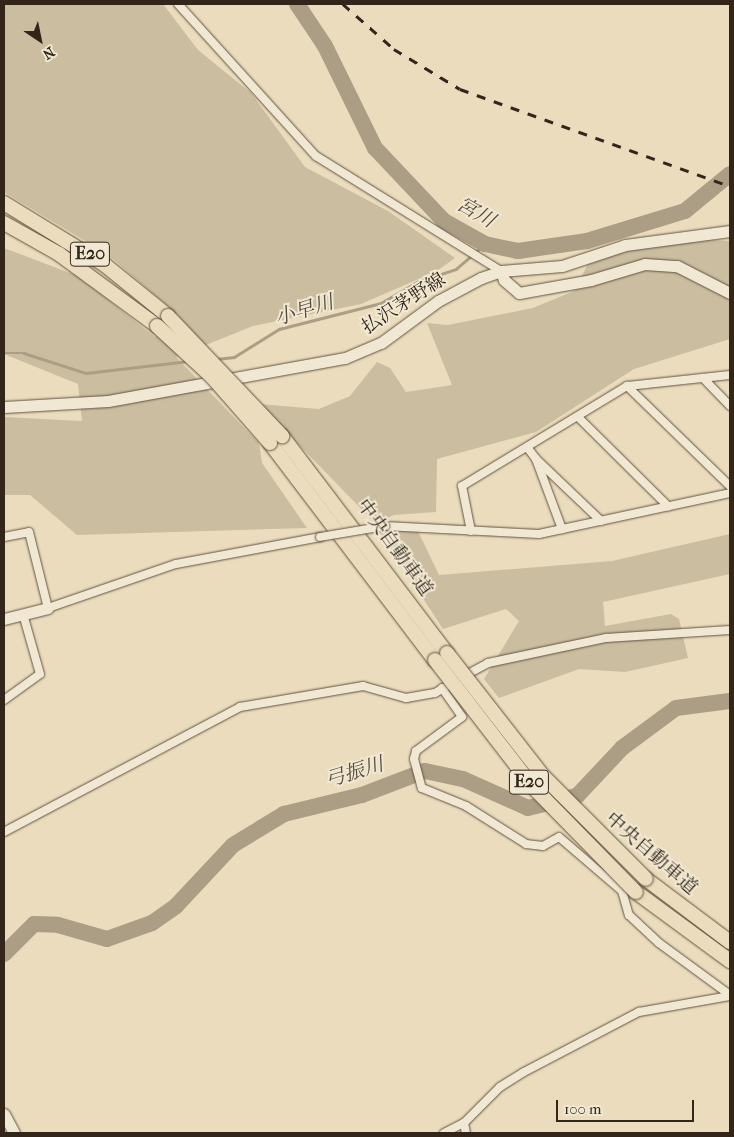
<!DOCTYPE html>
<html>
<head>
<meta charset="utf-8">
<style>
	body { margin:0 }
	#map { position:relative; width:734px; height:1137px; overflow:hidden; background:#eadcbc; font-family:"IM FELL French Canon","Noto Serif JP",serif }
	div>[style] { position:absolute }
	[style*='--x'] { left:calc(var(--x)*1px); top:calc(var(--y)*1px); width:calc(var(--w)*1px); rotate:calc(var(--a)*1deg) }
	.green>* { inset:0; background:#cbbda0 }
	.stream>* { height:2.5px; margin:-1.25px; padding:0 1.25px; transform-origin:1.25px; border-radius:1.25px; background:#ac9e85 }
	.river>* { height:16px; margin:-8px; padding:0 8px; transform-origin:8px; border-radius:8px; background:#ac9e85 }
	.roads { filter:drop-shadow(0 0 1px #615342) drop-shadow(0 0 1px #615342) }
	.street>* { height:8px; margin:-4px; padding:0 4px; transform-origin:4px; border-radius:4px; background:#f1e8d3 }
	.secondary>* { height:11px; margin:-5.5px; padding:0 5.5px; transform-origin:5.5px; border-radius:5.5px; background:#f1e8d3 }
	.highway>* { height:14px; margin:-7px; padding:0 7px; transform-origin:7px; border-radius:7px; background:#eadcbc }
	.rail>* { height:2.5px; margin-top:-1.25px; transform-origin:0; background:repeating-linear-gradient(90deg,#332519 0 9px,transparent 0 18px) }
	.bridges { filter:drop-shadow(0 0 1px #615342) drop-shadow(0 0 1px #615342) }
	.street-bridge>* { height:8px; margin:-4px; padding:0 4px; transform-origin:4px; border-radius:4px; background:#f1e8d3 }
	.highway-bridge>* { height:14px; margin:-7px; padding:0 7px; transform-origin:7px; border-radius:7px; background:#eadcbc }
	span { translate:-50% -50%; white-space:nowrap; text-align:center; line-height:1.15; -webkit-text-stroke:4px #f1e8d3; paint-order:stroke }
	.shield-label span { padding:1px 4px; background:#f1e8d3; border:1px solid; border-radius:4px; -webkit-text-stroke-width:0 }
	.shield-label { font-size:18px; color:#332519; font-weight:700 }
	.street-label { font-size:19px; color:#332519 }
	.water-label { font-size:20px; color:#574939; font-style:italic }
	.frame { position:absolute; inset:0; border:5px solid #332519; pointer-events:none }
	.north { position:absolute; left:15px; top:15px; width:50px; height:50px; -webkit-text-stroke:4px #f1e8d3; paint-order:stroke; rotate:146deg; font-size:14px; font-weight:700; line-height:20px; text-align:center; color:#332519 }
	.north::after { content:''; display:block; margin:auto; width:18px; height:22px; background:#332519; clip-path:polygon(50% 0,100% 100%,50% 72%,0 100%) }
	.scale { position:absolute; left:556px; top:1100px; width:138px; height:22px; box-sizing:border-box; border:2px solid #332519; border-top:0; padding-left:6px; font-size:15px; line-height:18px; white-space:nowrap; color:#332519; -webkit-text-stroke:4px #f1e8d3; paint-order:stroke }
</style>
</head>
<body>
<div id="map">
	<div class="green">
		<i style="clip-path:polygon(4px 4px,163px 4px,198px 50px,251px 93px,305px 167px,388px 211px,455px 258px,437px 271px,361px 304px,253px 326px,176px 357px,259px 443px,262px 463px,307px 528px,77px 535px,30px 495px,4px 495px,4px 417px,82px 421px,78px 384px,4px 354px,4px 248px,78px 276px,155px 337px,179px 316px,107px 254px,4px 192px)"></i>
		<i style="clip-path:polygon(683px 239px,730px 241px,730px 339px,634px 369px,536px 432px,437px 459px,436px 512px,394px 515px,375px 523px,259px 404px,319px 409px,350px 396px,377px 362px,390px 368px,406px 392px,452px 385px,427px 323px,448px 325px,533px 308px,574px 291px,590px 260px)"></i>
		<i style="clip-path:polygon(417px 529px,439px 575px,612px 561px,730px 534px,730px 574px,603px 602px,605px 626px,671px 614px,679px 619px,688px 658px,625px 672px,579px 669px,499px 698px,484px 679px,519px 621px,506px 609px,443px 629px,379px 531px)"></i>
	</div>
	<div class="stream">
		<i style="--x:4;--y:353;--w:20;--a:0"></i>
		<i style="--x:24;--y:353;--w:65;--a:17.9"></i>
		<i style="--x:86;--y:373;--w:103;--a:-6.7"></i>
		<i style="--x:216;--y:359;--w:18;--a:-6"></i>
		<i style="--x:234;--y:357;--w:53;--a:-31.9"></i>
		<i style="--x:279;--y:329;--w:105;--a:-14.3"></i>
		<i style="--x:381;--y:303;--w:42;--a:-30.3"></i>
		<i style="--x:417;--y:282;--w:41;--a:-18.4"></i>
		<i style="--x:456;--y:269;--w:38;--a:-41"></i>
	</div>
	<div class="river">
		<i style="--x:297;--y:4;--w:50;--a:56.3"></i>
		<i style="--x:325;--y:46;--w:114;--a:63.9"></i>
		<i style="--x:375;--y:148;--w:100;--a:46.6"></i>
		<i style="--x:444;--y:221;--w:47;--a:29.3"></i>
		<i style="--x:485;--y:244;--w:34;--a:12"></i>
		<i style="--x:518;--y:251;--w:70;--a:-8.2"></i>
		<i style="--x:587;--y:241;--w:102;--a:-17"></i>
		<i style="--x:685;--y:211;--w:58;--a:-39.4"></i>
		<i style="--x:4;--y:954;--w:42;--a:-45"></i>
		<i style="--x:34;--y:924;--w:24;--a:2"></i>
		<i style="--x:58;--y:925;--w:51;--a:15.9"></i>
		<i style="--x:107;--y:939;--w:48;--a:-19.6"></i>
		<i style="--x:152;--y:923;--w:29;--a:-35"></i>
		<i style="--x:176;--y:906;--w:83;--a:-46.9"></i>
		<i style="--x:233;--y:845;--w:60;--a:-31.3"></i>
		<i style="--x:284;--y:814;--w:80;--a:-13.7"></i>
		<i style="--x:362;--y:795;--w:67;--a:-20.9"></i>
		<i style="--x:425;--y:771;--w:39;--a:12"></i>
		<i style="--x:463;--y:779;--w:71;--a:24"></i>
		<i style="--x:528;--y:808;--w:50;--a:-13.8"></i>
		<i style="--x:577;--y:796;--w:66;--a:-46.8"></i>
		<i style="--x:622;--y:748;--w:67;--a:-36.5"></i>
		<i style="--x:676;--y:708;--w:54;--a:-7.4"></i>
	</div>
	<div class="roads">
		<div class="street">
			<i style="--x:178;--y:4;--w:205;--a:47.8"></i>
			<i style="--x:316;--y:156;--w:218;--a:31.9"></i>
			<i style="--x:703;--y:378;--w:39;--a:46"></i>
			<i style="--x:627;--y:386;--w:144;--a:44.2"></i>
			<i style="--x:578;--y:417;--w:127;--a:44.7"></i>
			<i style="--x:527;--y:447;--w:15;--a:53"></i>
			<i style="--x:536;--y:459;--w:75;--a:69.6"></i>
			<i style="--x:536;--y:459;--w:90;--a:43.6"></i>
			<i style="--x:385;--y:526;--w:154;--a:3"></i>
			<i style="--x:539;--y:534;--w:195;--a:-12.1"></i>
			<i style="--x:471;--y:531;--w:46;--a:-101.3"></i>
			<i style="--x:462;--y:486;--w:193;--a:-31.2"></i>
			<i style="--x:627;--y:386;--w:104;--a:-6.1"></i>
			<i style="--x:4;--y:537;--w:25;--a:-11"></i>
			<i style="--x:29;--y:532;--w:78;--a:76"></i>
			<i style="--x:48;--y:608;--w:135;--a:-19"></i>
			<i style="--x:176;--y:564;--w:147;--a:-10.6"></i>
			<i style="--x:464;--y:676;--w:27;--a:-28"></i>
			<i style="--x:488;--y:663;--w:121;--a:-12"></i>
			<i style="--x:606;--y:638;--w:124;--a:-3.7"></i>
			<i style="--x:442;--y:688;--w:35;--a:55"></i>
			<i style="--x:462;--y:717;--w:57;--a:143.5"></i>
			<i style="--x:416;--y:751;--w:8;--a:104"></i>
			<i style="--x:414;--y:759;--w:30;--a:75"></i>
			<i style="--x:422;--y:788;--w:48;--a:22.2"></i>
			<i style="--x:466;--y:806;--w:71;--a:32.3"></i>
			<i style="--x:526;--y:844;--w:17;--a:7"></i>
			<i style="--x:543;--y:846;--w:18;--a:-29"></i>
			<i style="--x:559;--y:837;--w:83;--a:40.6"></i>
			<i style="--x:622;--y:891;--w:25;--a:74"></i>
			<i style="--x:629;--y:915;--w:41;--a:43"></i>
			<i style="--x:659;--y:943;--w:88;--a:36.2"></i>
			<i style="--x:4;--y:700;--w:44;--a:-35.8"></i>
			<i style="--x:40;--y:674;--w:62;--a:-105.8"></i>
			<i style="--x:4;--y:832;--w:267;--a:-27.9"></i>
			<i style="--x:240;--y:707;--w:125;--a:-9.7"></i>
			<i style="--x:363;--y:686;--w:45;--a:15.6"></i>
			<i style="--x:406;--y:698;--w:29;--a:-10"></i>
			<i style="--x:435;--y:693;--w:22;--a:-30"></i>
			<i style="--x:464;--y:1123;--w:10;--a:79"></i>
			<i style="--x:444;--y:1133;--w:22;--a:-27"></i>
			<i style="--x:464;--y:1123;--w:51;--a:-45"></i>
			<i style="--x:500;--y:1087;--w:28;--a:-32"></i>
			<i style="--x:524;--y:1072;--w:130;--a:-27.6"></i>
			<i style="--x:639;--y:1012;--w:92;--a:-10"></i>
		</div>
		<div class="secondary">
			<i style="--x:501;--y:271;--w:9;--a:72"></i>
			<i style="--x:504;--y:280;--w:20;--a:41"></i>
			<i style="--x:519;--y:293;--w:73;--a:-10.2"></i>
			<i style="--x:591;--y:280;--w:56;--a:-16.5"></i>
			<i style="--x:645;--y:264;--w:32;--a:4"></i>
			<i style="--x:677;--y:266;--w:59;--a:27"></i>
			<i style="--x:4;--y:407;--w:104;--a:-3.3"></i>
			<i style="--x:108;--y:401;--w:241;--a:-10.3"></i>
			<i style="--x:345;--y:358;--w:39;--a:-23"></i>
			<i style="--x:381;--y:343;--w:71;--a:-36.4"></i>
			<i style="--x:438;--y:301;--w:49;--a:-28.1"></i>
			<i style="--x:481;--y:278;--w:21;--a:-19"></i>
			<i style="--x:501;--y:271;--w:61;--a:-4.7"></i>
			<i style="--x:562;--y:266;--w:66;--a:-18.4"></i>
			<i style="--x:625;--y:245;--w:106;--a:-7.6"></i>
			<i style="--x:4;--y:619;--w:45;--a:-14"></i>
			<i style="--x:4;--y:1114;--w:21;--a:62"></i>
		</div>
		<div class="highway">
			<i style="--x:4;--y:203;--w:119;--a:31.5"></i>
			<i style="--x:105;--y:265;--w:81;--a:39"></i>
			<i style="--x:4;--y:223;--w:63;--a:29.4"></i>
			<i style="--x:59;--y:254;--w:122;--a:36.3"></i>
			<i style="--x:282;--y:436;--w:273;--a:52.8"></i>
			<i style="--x:270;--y:443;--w:273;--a:52.8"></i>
			<i style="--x:646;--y:879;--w:105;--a:36.9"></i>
			<i style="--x:636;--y:892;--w:117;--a:36.3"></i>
		</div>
	</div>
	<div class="rail">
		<i style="--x:343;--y:4;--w:68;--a:41.4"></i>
		<i style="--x:394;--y:49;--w:77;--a:31.2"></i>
		<i style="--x:460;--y:89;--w:287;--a:19.8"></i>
	</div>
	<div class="bridges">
		<div class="street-bridge">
			<i style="--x:320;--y:537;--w:66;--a:-9.6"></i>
		</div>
		<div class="highway-bridge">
			<i style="--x:168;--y:316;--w:166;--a:46.5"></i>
			<i style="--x:157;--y:326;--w:75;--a:42.8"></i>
			<i style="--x:212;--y:377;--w:88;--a:48.7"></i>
			<i style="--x:447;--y:653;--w:157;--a:52"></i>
			<i style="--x:544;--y:777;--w:144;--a:45"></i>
			<i style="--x:435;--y:660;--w:160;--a:52.3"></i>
			<i style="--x:533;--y:787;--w:147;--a:45.6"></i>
		</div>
	</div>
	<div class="shield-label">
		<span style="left:90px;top:254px">E20</span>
		<span style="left:529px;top:782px">E20</span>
	</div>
	<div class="street-label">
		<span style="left:404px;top:304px;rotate:-33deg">払沢茅野線</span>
		<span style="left:394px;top:548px;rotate:54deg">中央自動車道</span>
		<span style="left:651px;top:854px;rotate:41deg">中央自動車道</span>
	</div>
	<div class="water-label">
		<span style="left:476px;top:212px;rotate:30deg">宮川</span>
		<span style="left:304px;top:310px;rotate:-17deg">小早川</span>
		<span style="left:354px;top:772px;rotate:-17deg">弓振川</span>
	</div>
	<div class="frame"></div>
	<div class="north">N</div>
	<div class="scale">100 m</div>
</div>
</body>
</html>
